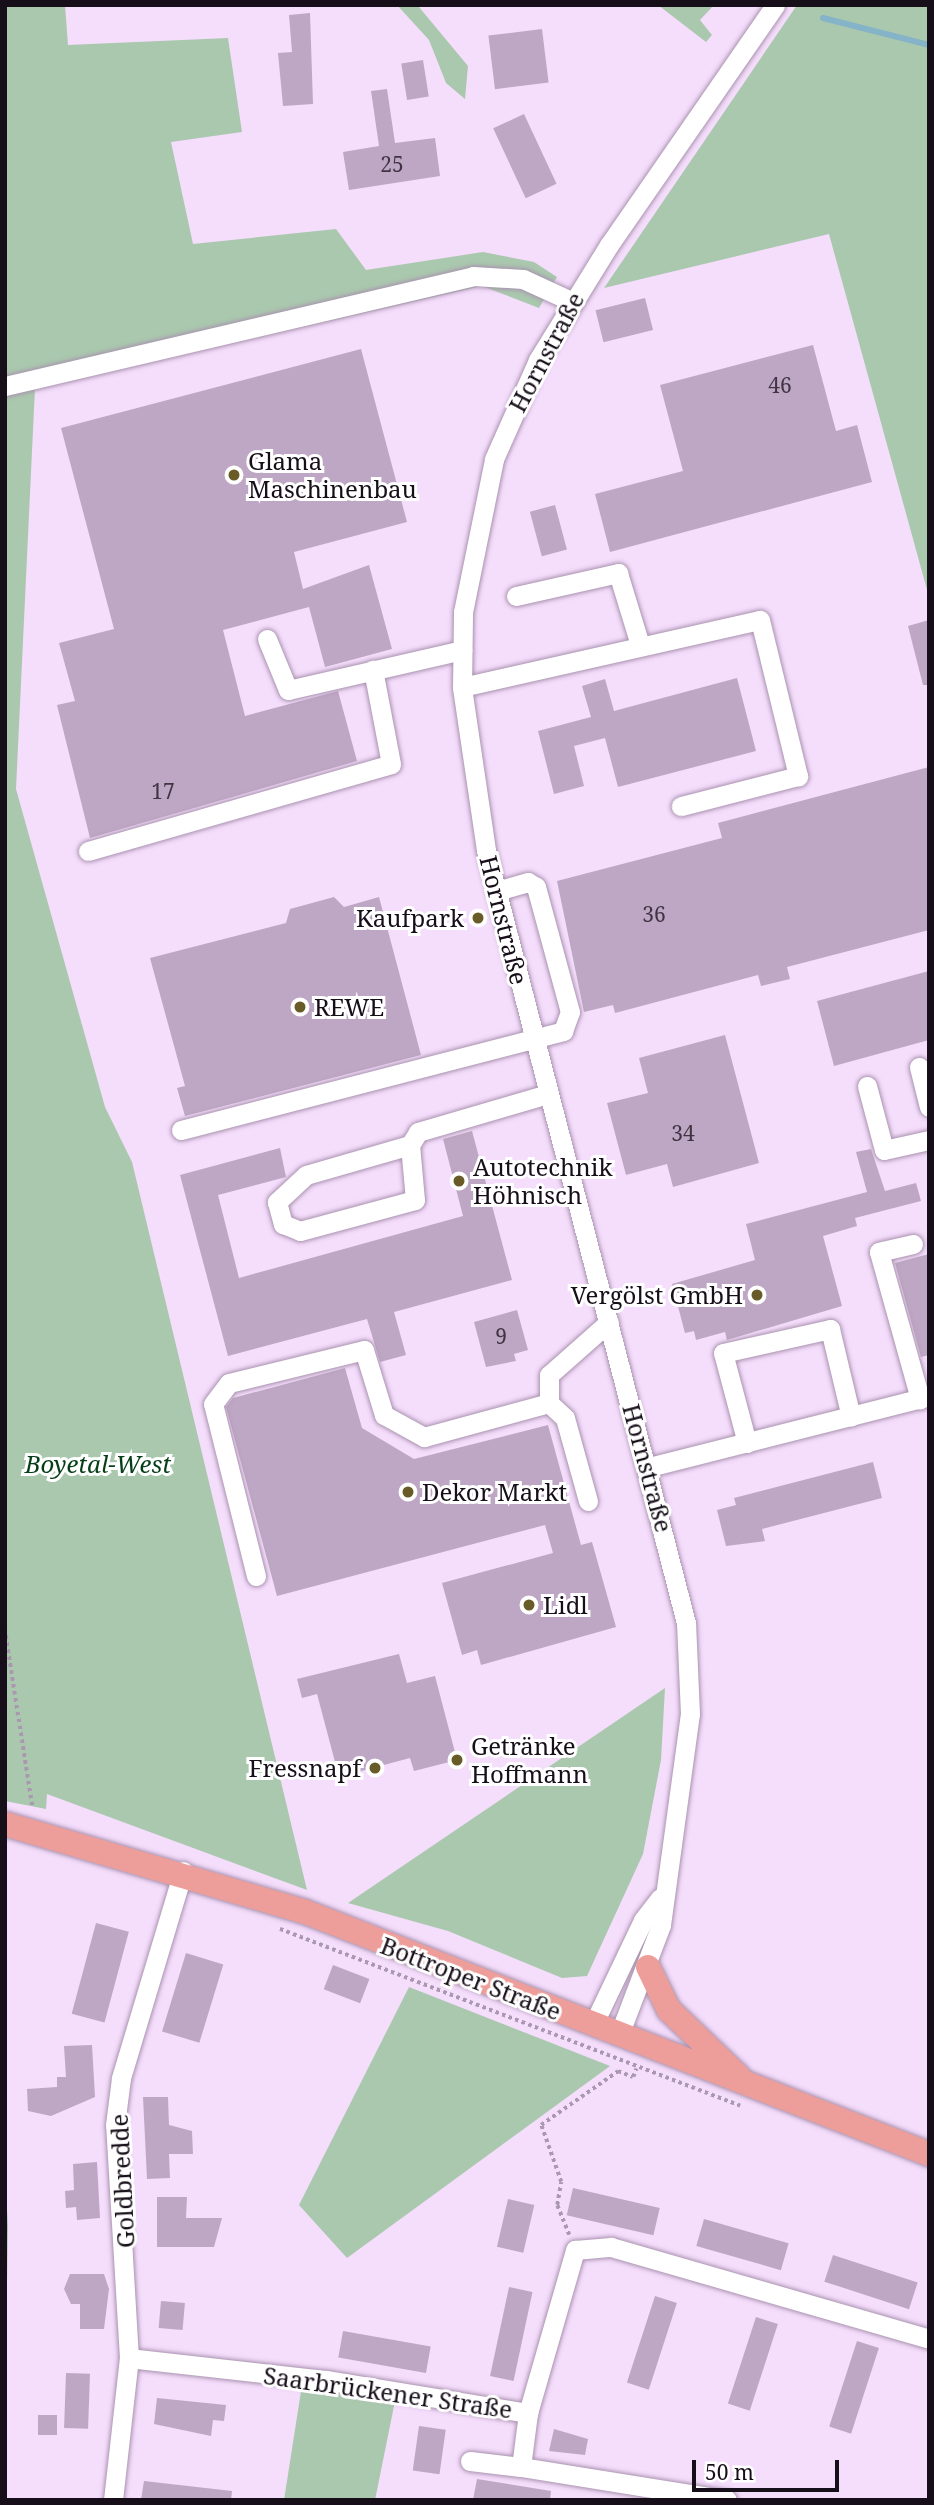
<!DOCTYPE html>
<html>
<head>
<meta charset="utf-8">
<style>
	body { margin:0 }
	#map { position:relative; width:934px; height:2505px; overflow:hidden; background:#f5ddfc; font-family:"Noto Serif",serif }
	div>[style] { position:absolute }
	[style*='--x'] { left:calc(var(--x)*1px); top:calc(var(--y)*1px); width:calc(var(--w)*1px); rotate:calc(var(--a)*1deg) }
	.green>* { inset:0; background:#aac8ae }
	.stream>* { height:6px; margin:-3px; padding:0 3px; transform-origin:3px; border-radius:3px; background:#85b3c7 }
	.building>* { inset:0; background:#bea7c4; transform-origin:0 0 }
	.path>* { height:3.5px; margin-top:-1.75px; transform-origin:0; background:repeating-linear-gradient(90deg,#aa98b0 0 3.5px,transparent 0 7px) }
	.roads { filter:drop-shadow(0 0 2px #a993af) drop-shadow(0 0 2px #a993af) }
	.minor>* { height:19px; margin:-9.5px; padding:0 9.5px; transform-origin:9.5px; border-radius:9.5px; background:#fff }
	.major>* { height:24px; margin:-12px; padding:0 12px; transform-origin:12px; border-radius:12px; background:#ee9e9a }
	.dots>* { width:19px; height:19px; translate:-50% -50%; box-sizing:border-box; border:4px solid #fff; border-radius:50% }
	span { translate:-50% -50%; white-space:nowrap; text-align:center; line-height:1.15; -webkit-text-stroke:6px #fff; paint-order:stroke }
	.number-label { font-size:21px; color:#403443 }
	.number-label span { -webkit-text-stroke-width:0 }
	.street-label { font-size:24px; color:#160e18 }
	.poi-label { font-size:24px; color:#160e18 }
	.left { translate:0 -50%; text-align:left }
	.right { translate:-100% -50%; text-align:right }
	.park-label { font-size:24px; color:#063e18; font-style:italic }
	.frame { position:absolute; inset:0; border:7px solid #160e18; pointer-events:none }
	.scale { position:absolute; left:692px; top:2460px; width:147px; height:32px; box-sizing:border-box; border:4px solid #160e18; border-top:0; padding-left:9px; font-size:21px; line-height:24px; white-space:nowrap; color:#160e18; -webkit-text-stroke:5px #fff; paint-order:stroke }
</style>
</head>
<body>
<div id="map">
	<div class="green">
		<i style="clip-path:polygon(5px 5px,65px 5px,68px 45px,228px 38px,242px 132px,171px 142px,193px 244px,336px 229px,366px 270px,483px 252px,534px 262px,557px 277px,539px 308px,482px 286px,35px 388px,16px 789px,105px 1107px,132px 1162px,307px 1890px,47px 1794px,46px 1809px,5px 1801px)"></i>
		<i style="clip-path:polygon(397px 5px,541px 5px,419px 7px,468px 66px,465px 99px,446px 83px,429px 40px)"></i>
		<i style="clip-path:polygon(658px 5px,714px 5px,700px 20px,712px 35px,706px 42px)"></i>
		<i style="clip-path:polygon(797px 5px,929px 5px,929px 597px,829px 234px,604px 288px)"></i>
		<i style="clip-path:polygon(665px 1688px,661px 1760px,643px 1854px,587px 1976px,562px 1978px,448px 1931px,348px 1903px)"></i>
		<i style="clip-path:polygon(409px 1987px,610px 2066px,347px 2258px,299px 2205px)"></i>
		<i style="clip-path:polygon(5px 2174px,8px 2226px,5px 2395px)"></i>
		<i style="clip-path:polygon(302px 2385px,395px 2401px,375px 2500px,284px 2500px)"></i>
	</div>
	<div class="stream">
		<i style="--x:823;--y:18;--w:109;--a:14.3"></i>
	</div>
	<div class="building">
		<i style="clip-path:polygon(310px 13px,313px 104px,283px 106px,278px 53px,292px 52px,289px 15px)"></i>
		<i style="left:542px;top:29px;width:54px;height:54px;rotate:83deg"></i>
		<i style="left:423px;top:60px;width:37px;height:22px;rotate:81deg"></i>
		<i style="clip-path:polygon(387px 89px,395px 143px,435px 138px,440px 176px,349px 190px,343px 152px,379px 146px,371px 91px)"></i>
		<i style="left:524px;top:114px;width:77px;height:34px;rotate:65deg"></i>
		<i style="left:645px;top:298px;width:33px;height:51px;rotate:76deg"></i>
		<i style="clip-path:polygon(813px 345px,836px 431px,857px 425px,872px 482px,610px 552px,595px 494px,683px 471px,660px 385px)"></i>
		<i style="clip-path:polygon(361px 349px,407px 522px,294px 552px,303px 589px,369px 565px,392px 649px,325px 667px,309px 607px,223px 630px,245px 716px,338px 691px,357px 761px,90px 838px,57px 705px,75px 701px,59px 643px,114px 629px,61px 428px)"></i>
		<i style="left:555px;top:505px;width:46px;height:26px;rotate:75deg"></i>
		<i style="clip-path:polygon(929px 620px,929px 685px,923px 685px,908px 626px)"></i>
		<i style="clip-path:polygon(737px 678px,756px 751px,618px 787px,605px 738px,574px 746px,584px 786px,554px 794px,538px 731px,591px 717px,582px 686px,605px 679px,614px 711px)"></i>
		<i style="clip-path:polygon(929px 767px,929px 930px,787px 967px,790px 979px,761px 986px,758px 975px,615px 1013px,613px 1005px,584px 1012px,557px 881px,722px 838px,718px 823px)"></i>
		<i style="clip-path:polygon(334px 897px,344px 907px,379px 897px,421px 1055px,185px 1116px,177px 1088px,185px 1086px,150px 958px,286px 923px,290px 909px)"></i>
		<i style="clip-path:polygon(929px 971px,929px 1040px,834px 1066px,817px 1001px)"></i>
		<i style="clip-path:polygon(725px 1035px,759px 1163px,673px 1187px,667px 1164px,626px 1175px,607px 1103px,648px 1093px,639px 1058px)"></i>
		<i style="clip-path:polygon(472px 1131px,512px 1280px,394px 1312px,406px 1355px,380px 1362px,367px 1319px,228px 1356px,180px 1175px,280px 1148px,286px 1177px,218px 1195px,239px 1278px,463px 1216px,443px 1139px)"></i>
		<i style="clip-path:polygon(871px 1149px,885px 1191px,916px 1183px,921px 1201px,855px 1218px,857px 1226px,823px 1236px,842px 1306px,727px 1340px,725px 1332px,696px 1340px,694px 1331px,685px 1333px,672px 1284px,755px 1260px,746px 1224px,867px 1192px,856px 1152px)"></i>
		<i style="clip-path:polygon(929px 1254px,929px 1355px,921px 1357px,895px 1263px)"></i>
		<i style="clip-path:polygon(517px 1310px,528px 1350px,514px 1354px,516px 1361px,486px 1367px,474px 1322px)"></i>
		<i style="clip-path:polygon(345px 1368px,362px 1428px,414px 1459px,548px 1425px,581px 1545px,592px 1542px,616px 1627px,481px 1665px,477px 1650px,462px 1655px,442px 1583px,553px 1553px,545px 1525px,277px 1596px,226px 1407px,233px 1398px)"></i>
		<i style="clip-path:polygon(873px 1462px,882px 1498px,762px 1529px,765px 1541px,726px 1546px,717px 1510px,736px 1505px,734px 1498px)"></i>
		<i style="clip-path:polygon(399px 1654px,407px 1683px,435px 1676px,457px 1760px,414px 1771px,410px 1758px,339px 1777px,317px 1694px,302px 1698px,297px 1679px)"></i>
		<i style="left:96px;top:1923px;width:34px;height:94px;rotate:15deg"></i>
		<i style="left:186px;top:1953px;width:39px;height:82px;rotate:17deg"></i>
		<i style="left:333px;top:1965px;width:39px;height:26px;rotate:21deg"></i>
		<i style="clip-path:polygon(92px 2045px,95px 2097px,51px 2116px,28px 2111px,27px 2089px,57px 2087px,57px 2077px,66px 2077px,64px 2046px)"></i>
		<i style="clip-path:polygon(143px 2097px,168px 2097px,169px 2125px,192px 2131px,193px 2154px,169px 2154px,170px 2178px,147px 2179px)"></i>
		<i style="clip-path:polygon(97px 2162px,100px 2218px,77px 2220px,76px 2207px,66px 2208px,65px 2191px,74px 2190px,73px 2164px)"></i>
		<i style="left:573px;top:2188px;width:89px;height:28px;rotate:13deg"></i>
		<i style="clip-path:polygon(157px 2197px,187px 2197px,186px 2218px,222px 2218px,214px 2247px,157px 2247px)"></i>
		<i style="left:508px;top:2199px;width:27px;height:49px;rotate:13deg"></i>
		<i style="left:704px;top:2219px;width:88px;height:28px;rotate:16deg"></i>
		<i style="left:833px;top:2255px;width:89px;height:28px;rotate:18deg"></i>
		<i style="clip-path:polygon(70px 2274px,104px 2274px,109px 2289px,104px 2329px,80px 2329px,80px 2304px,71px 2304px,64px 2289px)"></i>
		<i style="left:509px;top:2287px;width:24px;height:91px;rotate:12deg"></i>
		<i style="left:655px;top:2296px;width:23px;height:91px;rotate:18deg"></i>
		<i style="left:161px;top:2301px;width:24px;height:27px;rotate:5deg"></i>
		<i style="left:756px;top:2317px;width:23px;height:91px;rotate:18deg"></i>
		<i style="left:343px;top:2331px;width:89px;height:27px;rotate:10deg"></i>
		<i style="left:857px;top:2341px;width:23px;height:90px;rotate:18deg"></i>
		<i style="left:66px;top:2373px;width:24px;height:55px;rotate:2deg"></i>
		<i style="clip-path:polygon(157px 2398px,226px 2405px,224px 2421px,213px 2420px,211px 2436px,154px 2424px)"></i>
		<i style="left:38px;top:2415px;width:19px;height:20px"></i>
		<i style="left:419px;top:2426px;width:27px;height:45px;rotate:8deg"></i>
		<i style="clip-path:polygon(554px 2429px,588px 2439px,585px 2455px,549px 2451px)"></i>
		<i style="clip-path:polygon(477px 2479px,551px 2491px,550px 2500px,473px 2500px)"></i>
		<i style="clip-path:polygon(144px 2481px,232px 2491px,231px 2500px,141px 2500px)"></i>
	</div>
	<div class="path">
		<i style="--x:5;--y:1629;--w:182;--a:81.2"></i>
		<i style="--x:280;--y:1929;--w:493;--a:21"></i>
		<i style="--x:569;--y:2235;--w:32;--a:-112"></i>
		<i style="--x:557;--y:2205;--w:23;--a:-80"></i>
		<i style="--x:561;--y:2182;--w:60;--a:-109.3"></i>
		<i style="--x:541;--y:2125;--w:94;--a:-35"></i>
		<i style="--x:618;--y:2071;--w:16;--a:22"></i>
		<i style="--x:633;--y:2077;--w:9;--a:-69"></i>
	</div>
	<div class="roads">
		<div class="minor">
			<i style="--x:5;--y:386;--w:481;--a:-13.2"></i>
			<i style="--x:473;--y:276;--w:50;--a:3.4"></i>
			<i style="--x:523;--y:279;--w:53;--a:24.6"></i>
			<i style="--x:516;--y:596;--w:105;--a:-12.7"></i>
			<i style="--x:618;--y:573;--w:75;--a:73"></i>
			<i style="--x:267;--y:639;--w:55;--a:67.6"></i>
			<i style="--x:288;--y:690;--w:179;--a:-12.9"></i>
			<i style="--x:462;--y:687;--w:305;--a:-12.7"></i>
			<i style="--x:760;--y:620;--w:161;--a:76.3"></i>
			<i style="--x:798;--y:776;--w:121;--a:165.6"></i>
			<i style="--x:88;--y:851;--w:315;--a:-16"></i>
			<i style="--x:391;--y:764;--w:96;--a:-100.8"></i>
			<i style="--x:919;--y:1067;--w:41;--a:76"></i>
			<i style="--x:867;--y:1086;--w:66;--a:75.1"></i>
			<i style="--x:884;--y:1150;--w:46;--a:-12.5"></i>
			<i style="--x:181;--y:1130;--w:395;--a:-14.5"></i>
			<i style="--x:563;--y:1031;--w:20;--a:-70"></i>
			<i style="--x:570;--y:1012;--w:130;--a:-105.2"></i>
			<i style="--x:536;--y:887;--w:9;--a:-148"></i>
			<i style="--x:528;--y:882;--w:33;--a:164"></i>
			<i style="--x:410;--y:1145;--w:108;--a:163.9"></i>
			<i style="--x:306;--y:1175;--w:40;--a:137"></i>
			<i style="--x:277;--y:1202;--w:23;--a:75"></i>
			<i style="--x:283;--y:1224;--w:18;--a:22"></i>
			<i style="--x:300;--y:1231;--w:119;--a:-15.1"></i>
			<i style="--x:415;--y:1200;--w:55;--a:-95.2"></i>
			<i style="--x:410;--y:1145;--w:15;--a:-58"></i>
			<i style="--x:418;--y:1132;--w:135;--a:-16.3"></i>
			<i style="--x:913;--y:1244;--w:35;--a:167"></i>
			<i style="--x:879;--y:1252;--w:153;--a:74.4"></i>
			<i style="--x:747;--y:1443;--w:93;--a:-104.9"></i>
			<i style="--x:723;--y:1353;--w:110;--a:-12.6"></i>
			<i style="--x:830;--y:1329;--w:90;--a:76.6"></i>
			<i style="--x:649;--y:1467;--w:289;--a:-14.2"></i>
			<i style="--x:588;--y:1501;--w:86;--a:-105.5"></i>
			<i style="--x:565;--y:1418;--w:22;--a:-137"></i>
			<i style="--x:549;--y:1403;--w:28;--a:-90"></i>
			<i style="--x:549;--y:1375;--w:80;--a:-41.5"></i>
			<i style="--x:256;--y:1576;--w:177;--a:-104"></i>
			<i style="--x:213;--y:1404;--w:26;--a:-53"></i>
			<i style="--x:229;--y:1383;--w:139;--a:-13.7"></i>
			<i style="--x:364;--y:1350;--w:68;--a:72.9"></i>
			<i style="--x:384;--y:1415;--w:46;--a:28.8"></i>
			<i style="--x:424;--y:1437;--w:130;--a:-15.2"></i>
			<i style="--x:593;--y:2025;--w:116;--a:-64.5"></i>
			<i style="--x:643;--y:1920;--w:28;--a:-52"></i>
			<i style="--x:619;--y:2035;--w:118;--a:-69.1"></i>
			<i style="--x:661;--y:1925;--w:213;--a:-82.2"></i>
			<i style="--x:690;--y:1714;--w:91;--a:-92.5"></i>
			<i style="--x:686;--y:1623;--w:798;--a:-104.51"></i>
			<i style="--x:486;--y:850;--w:165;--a:-98.4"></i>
			<i style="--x:462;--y:687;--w:75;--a:-89.2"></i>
			<i style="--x:463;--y:612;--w:156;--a:-78.5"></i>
			<i style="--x:494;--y:459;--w:108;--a:-66"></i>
			<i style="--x:538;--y:360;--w:135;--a:-58.3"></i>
			<i style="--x:609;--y:245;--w:292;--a:-55.3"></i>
			<i style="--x:129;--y:2358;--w:198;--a:6.4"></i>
			<i style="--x:326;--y:2380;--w:205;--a:9.3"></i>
			<i style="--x:470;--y:2461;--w:51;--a:6.7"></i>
			<i style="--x:113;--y:2500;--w:143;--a:-83.6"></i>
			<i style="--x:129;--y:2358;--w:233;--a:-93.4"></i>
			<i style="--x:115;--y:2125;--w:47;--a:-82.7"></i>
			<i style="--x:121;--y:2078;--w:216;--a:-73.3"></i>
			<i style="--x:727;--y:2500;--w:209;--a:-170.9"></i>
			<i style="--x:521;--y:2467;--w:54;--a:-82.6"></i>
			<i style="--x:528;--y:2413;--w:170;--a:-73.9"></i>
			<i style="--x:575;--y:2250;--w:36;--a:-5"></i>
			<i style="--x:611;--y:2247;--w:331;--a:16.1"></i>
		</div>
		<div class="major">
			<i style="--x:5;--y:1824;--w:310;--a:16.3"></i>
			<i style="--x:303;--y:1911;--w:672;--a:21.22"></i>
			<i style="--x:648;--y:1967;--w:48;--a:64"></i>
			<i style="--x:669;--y:2010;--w:97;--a:43.7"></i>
		</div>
	</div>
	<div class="dots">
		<i style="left:234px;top:475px;background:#685b28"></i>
		<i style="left:478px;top:918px;background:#685b28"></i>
		<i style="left:300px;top:1007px;background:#685b28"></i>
		<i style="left:459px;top:1181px;background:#685b28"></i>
		<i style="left:757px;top:1295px;background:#685b28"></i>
		<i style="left:408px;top:1492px;background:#685b28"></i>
		<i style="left:529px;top:1605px;background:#685b28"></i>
		<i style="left:457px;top:1760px;background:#685b28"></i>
		<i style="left:375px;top:1768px;background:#685b28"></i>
	</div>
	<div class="number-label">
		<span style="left:392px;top:164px">25</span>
		<span style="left:780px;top:385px">46</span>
		<span style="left:163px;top:791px">17</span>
		<span style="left:654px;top:914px">36</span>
		<span style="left:683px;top:1133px">34</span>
		<span style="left:501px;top:1336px">9</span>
	</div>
	<div class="street-label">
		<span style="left:546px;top:352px;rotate:-62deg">Hornstraße</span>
		<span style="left:504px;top:920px;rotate:76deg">Hornstraße</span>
		<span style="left:648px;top:1468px;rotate:75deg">Hornstraße</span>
		<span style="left:471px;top:1978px;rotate:21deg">Bottroper Straße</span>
		<span style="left:122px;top:2181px;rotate:-93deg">Goldbredde</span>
		<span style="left:388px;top:2392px;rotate:8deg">Saarbrückener Straße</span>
	</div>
	<div class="poi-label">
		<span class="left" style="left:248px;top:475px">Glama<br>Maschinenbau</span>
		<span class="right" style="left:464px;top:918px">Kaufpark</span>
		<span class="left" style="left:314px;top:1007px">REWE</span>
		<span class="left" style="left:473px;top:1181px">Autotechnik<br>Höhnisch</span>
		<span class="right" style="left:743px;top:1295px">Vergölst GmbH</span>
		<span class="left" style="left:422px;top:1492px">Dekor Markt</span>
		<span class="left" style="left:543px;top:1605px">Lidl</span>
		<span class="left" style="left:471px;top:1760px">Getränke<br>Hoffmann</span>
		<span class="right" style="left:361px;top:1768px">Fressnapf</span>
	</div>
	<div class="park-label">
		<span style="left:98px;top:1464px">Boyetal-West</span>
	</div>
	<div class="frame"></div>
	<div class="scale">50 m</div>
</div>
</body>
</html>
